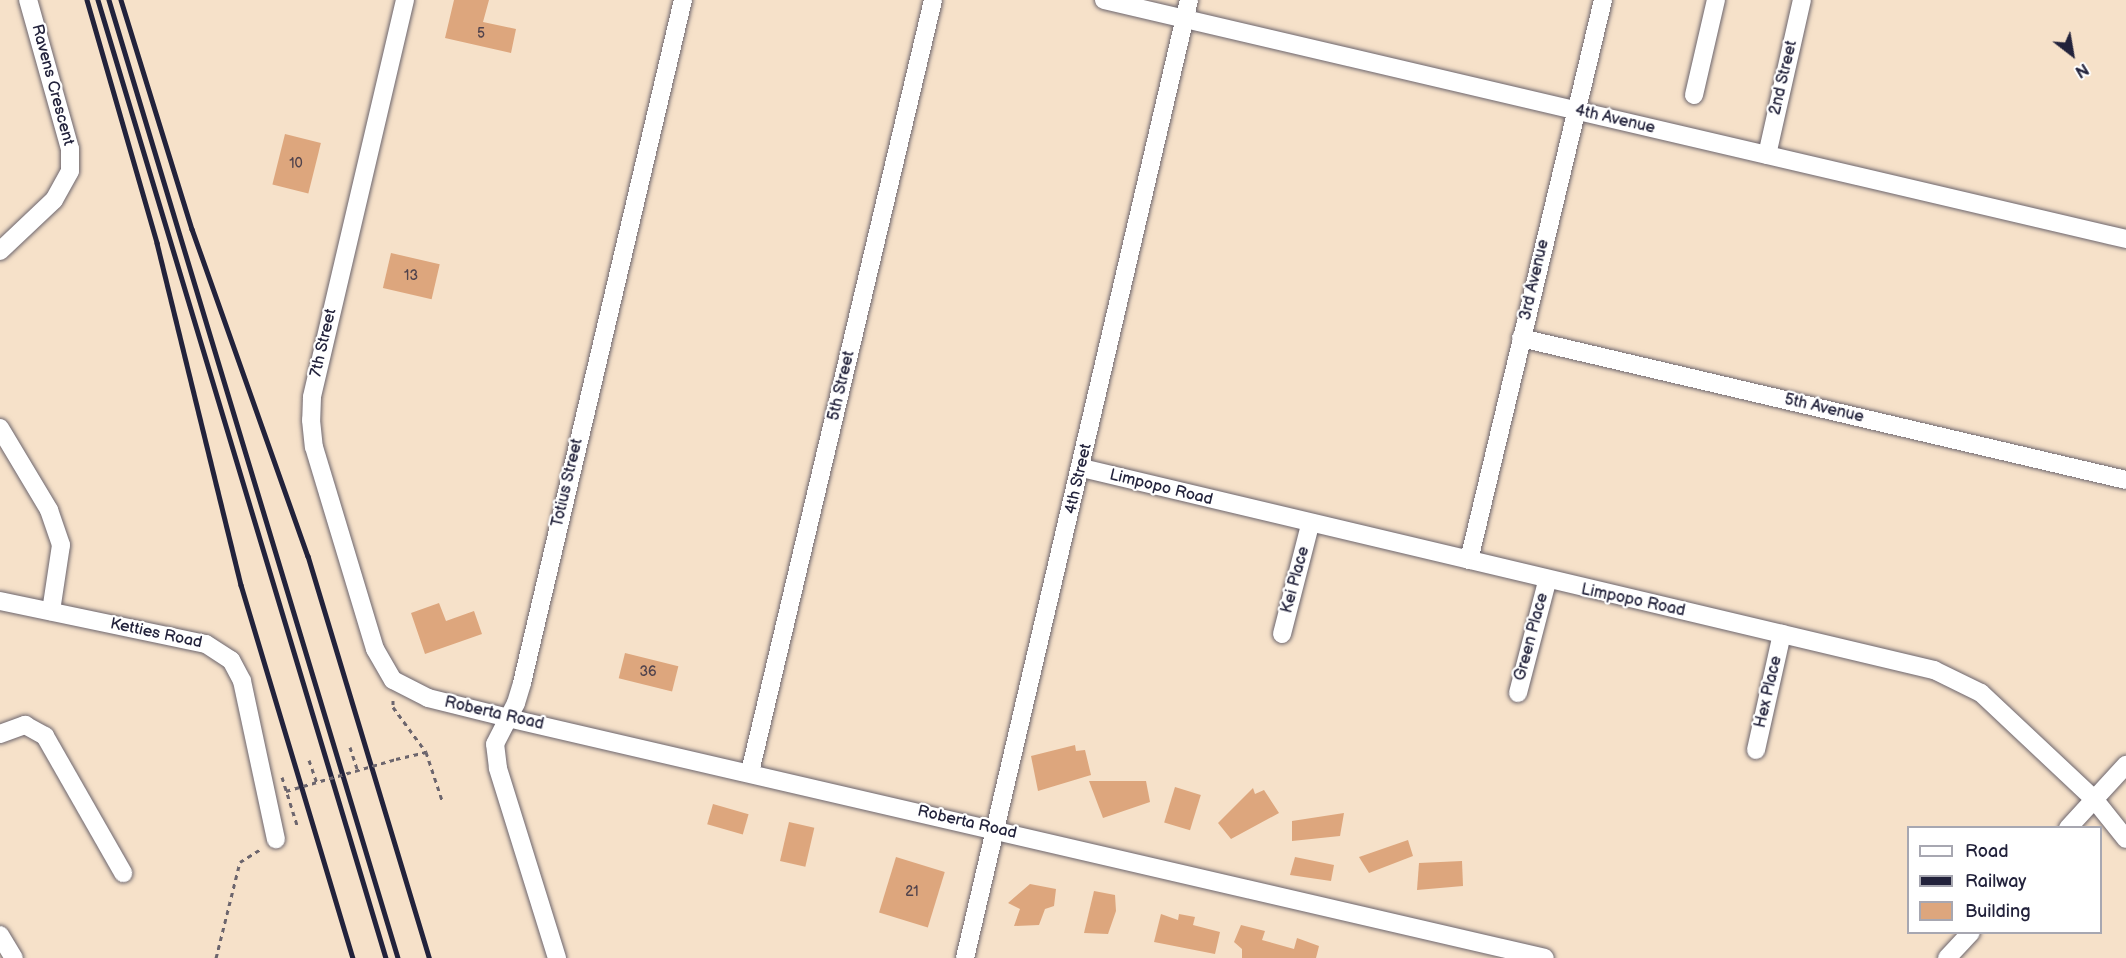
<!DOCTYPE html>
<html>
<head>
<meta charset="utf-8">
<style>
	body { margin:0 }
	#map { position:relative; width:2126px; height:958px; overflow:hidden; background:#f6e1c9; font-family:"Balsamiq Sans",sans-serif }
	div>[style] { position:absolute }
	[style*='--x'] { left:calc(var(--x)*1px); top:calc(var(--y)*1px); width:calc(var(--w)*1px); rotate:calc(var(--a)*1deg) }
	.building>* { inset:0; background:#dda67d; transform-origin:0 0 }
	.path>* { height:3px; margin-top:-1.5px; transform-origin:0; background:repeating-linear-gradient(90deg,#6c656d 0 4.5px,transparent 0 9px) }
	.roads { filter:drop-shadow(0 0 2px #6c656d) drop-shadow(0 0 2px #6c656d) }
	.minor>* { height:18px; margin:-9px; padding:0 9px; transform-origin:9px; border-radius:9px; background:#fff }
	.rail>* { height:4.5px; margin:-2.25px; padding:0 2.25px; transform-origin:2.25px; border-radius:2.25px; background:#22223b }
	.path-bridge>* { height:3px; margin-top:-1.5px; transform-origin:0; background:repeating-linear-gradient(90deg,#6c656d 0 4.5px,transparent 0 9px) }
	span { translate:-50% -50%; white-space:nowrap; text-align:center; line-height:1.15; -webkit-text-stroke:4.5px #fff; paint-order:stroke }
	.number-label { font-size:14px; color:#51434c }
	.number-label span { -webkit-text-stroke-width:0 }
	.street-label { font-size:16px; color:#22223b }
	.legend { position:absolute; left:1907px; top:826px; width:195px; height:108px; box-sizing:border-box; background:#fff; border:2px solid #a7a7b1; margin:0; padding:8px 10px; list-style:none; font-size:18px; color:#22223b }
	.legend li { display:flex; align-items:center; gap:12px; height:30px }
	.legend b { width:30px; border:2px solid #a7a7b1 }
	.north { position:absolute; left:2042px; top:24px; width:60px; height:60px; -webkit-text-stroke:4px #fff; paint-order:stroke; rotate:149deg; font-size:16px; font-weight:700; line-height:24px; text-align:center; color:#22223b }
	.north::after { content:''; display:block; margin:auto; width:21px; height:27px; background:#22223b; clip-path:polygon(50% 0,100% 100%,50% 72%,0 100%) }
</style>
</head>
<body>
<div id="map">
	<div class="building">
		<i style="clip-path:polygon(454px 0,489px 0,483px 22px,516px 29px,511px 53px,445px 38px)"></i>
		<i style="left:285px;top:134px;width:37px;height:52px;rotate:14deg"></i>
		<i style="left:391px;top:253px;width:50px;height:36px;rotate:13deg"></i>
		<i style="clip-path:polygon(439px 603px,446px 621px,474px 611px,482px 634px,425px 654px,411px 613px)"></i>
		<i style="left:625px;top:653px;width:55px;height:26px;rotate:14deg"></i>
		<i style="clip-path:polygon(1075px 745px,1076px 751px,1085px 750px,1091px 775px,1038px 791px,1031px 756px)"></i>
		<i style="clip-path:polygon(1089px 781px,1146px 781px,1150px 802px,1103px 818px)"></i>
		<i style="left:1175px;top:787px;width:27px;height:37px;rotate:17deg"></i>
		<i style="clip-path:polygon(1253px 788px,1255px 794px,1264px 790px,1279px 813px,1231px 839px,1218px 823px)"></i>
		<i style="left:713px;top:804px;width:37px;height:21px;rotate:16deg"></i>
		<i style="clip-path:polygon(1344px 813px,1340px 836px,1292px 841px,1292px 821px)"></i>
		<i style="left:789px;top:822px;width:26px;height:40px;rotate:13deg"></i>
		<i style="clip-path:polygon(1408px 840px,1413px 856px,1369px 873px,1359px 857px)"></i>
		<i style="left:896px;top:857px;width:51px;height:58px;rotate:17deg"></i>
		<i style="clip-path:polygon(1295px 857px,1334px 865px,1331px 881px,1290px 875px)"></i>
		<i style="clip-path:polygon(1462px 861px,1463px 886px,1417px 890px,1419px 863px)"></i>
		<i style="clip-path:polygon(1030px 884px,1056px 889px,1054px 906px,1045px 909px,1039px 925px,1014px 926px,1020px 909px,1008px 903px)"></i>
		<i style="clip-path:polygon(1094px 891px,1115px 895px,1116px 911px,1108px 934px,1084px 933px)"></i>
		<i style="clip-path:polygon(1161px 914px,1178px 920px,1179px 914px,1195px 917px,1193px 925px,1220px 932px,1215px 954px,1154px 942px)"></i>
		<i style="clip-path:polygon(1241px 925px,1265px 931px,1262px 940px,1294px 949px,1297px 938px,1319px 946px,1316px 958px,1242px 958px,1242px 949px,1234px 942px)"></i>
	</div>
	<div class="path">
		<i style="--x:393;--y:700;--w:7;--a:90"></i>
		<i style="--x:393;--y:707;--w:56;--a:53.7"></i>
		<i style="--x:426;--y:752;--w:51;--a:71.6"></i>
		<i style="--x:350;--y:747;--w:23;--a:72"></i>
		<i style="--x:396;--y:759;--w:31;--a:-13"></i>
		<i style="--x:309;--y:760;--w:24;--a:71"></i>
		<i style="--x:282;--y:777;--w:50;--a:72.6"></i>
		<i style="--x:216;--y:958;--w:99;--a:-76"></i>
		<i style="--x:240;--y:862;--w:25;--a:-32"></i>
	</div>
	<div class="roads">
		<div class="minor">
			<i style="--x:405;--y:0;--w:408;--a:103.2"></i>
			<i style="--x:312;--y:397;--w:23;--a:92"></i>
			<i style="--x:311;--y:420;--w:27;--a:84"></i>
			<i style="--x:314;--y:447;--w:211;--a:73.2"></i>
			<i style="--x:375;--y:649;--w:36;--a:60"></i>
			<i style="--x:393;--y:680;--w:39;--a:27"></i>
			<i style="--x:428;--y:698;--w:82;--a:14"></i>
			<i style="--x:508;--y:718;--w:1064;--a:13.03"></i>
			<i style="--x:1104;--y:0;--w:1050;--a:13.16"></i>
			<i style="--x:1694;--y:95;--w:98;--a:-77"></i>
			<i style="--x:1767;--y:155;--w:159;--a:-77.3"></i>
			<i style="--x:0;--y:251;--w:74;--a:-43.4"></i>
			<i style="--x:54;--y:200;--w:33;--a:-61"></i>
			<i style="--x:70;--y:171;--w:22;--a:-90"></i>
			<i style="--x:70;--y:149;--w:155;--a:-105.7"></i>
			<i style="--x:1521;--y:338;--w:621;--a:13.21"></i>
			<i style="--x:0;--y:428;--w:96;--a:59.1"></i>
			<i style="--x:49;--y:510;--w:37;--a:71"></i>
			<i style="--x:61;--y:545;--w:67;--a:98.6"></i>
			<i style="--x:1082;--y:468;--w:876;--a:13.34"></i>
			<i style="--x:1934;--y:670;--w:52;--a:26.1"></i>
			<i style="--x:1981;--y:693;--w:155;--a:43.2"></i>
			<i style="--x:2094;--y:799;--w:51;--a:51.3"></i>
			<i style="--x:1469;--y:560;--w:576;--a:-76.54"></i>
			<i style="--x:0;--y:601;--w:210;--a:11.8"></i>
			<i style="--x:206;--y:644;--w:30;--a:33"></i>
			<i style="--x:231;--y:660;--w:24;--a:62"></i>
			<i style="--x:242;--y:681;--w:162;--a:77.9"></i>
			<i style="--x:1282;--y:634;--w:113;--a:-75.6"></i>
			<i style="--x:1518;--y:693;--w:115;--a:-75.4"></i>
			<i style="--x:0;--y:734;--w:27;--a:-20"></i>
			<i style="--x:25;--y:725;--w:23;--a:29"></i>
			<i style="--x:45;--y:736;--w:158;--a:60.3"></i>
			<i style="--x:1756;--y:750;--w:119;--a:-77.4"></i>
			<i style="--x:750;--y:772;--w:793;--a:-76.66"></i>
			<i style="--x:2068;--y:828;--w:86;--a:-47.4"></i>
			<i style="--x:0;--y:935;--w:27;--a:59"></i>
			<i style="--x:557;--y:958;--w:199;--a:-107.3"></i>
			<i style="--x:498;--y:768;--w:24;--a:-97"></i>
			<i style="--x:495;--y:744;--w:46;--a:-62.9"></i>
			<i style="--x:516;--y:703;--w:21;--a:-73"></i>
			<i style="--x:522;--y:683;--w:702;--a:-76.74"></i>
			<i style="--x:965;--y:958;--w:984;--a:-76.84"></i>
			<i style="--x:1947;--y:958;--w:35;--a:-47"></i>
		</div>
	</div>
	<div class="rail">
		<i style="--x:87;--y:0;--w:253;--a:73.9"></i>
		<i style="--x:157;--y:243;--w:352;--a:76.2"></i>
		<i style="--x:241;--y:585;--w:389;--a:73.3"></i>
		<i style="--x:98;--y:0;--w:1000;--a:73.27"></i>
		<i style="--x:109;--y:0;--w:1001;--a:73.21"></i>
		<i style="--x:121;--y:0;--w:240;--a:72.8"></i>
		<i style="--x:192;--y:229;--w:347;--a:70.5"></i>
		<i style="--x:308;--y:556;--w:420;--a:73.2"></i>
	</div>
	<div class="path-bridge">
		<i style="--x:286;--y:791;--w:115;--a:-16.2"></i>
	</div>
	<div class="number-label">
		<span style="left:481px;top:34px">5</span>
		<span style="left:296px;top:164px">10</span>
		<span style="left:411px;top:276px">13</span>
		<span style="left:648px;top:672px">36</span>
		<span style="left:912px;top:892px">21</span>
	</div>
	<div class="street-label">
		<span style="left:1784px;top:78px;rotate:-77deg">2nd Street</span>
		<span style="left:52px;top:85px;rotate:75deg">Ravens Crescent</span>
		<span style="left:1615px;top:120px;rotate:13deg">4th Avenue</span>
		<span style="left:1535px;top:280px;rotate:-77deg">3rd Avenue</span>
		<span style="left:324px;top:343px;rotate:-77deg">7th Street</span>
		<span style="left:842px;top:386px;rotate:-77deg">5th Street</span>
		<span style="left:1824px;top:409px;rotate:13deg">5th Avenue</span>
		<span style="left:1079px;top:479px;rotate:-77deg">4th Street</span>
		<span style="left:568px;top:483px;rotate:-77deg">Totius Street</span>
		<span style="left:1161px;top:488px;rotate:14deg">Limpopo Road</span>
		<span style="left:1296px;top:580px;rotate:-75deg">Kei Place</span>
		<span style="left:1633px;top:601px;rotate:12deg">Limpopo Road</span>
		<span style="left:156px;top:634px;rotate:12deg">Ketties Road</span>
		<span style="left:1532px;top:637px;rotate:-75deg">Green Place</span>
		<span style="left:1769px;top:692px;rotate:-77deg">Hex Place</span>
		<span style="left:494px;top:714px;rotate:13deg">Roberta Road</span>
		<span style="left:967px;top:823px;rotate:13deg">Roberta Road</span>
	</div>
	<ul class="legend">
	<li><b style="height:8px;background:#fff"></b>Road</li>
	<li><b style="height:8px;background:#22223b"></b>Railway</li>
	<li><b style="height:16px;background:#dda67d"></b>Building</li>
	</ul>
	<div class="north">N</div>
</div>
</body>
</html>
